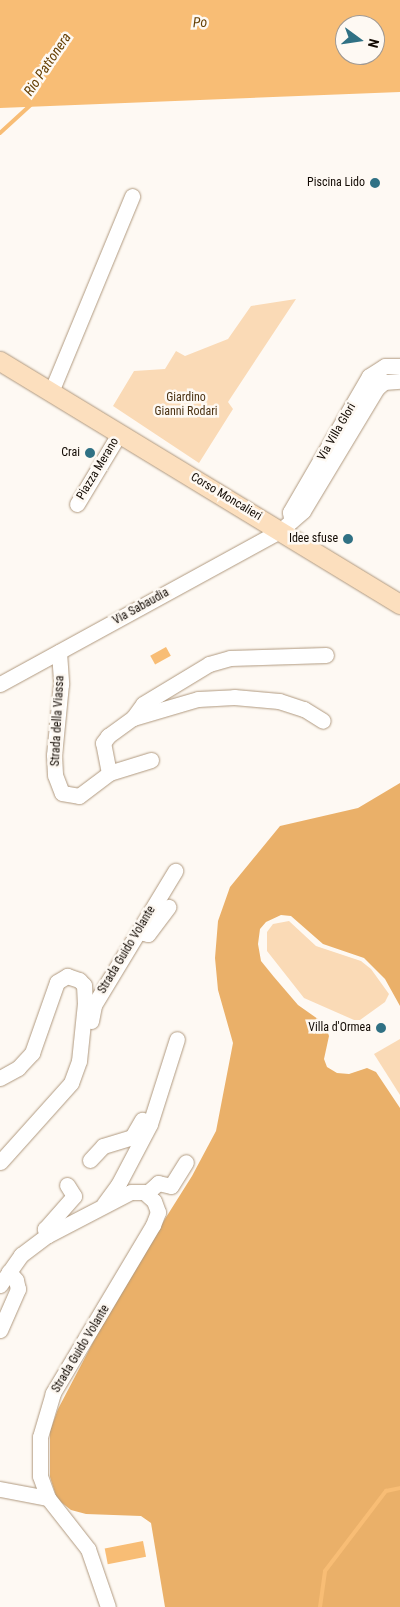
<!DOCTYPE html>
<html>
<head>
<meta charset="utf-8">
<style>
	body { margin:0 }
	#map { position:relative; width:400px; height:1607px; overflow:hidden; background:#fef9f3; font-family:"Roboto Condensed",sans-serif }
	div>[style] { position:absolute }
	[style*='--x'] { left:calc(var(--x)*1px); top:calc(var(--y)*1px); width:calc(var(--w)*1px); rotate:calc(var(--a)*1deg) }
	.green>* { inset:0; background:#fadab6 }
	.forest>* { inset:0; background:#eab069 }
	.water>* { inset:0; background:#f8bd75; transform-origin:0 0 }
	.stream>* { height:4px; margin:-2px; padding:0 2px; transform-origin:2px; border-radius:2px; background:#f8bd75 }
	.roads { filter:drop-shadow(0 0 1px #b0997f) drop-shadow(0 0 1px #b0997f) }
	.minor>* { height:15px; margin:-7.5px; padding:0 7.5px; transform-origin:7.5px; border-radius:7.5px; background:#fff }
	.major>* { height:19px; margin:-9.5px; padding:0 9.5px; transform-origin:9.5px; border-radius:9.5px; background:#fcdfbe }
	.dots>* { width:14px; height:14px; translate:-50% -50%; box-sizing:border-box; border:2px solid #fef9f3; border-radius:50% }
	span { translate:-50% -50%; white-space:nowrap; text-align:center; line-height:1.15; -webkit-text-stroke:5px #fef9f3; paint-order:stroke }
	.poi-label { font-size:12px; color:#120a03 }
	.right { translate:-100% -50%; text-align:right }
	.park-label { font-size:12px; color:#4b3314 }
	.street-label { font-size:12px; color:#120a03 }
	.water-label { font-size:14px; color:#653f03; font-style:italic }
	.north { position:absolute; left:335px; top:15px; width:50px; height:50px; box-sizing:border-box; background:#fef9f3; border:1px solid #a09993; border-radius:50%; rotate:104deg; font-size:14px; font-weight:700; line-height:20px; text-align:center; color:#120a03 }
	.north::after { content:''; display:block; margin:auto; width:18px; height:22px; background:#307184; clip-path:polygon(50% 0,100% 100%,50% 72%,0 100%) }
</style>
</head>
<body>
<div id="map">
	<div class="green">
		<i style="clip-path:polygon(296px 299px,228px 402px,233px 409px,199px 463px,113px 406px,134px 371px,165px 369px,176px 351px,185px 356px,228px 339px,251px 306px)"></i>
		<i style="clip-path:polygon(289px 921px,316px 946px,361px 961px,371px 969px,389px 994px,385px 1002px,360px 1020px,354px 1020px,304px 998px,267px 951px,267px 932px,273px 924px)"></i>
		<i style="clip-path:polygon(400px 1039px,400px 1095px,374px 1054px)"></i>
	</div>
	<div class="forest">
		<i style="clip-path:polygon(400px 783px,400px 1006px,385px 979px,364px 958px,323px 944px,291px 916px,281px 915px,266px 922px,260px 929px,258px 944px,261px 961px,274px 977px,298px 1005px,325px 1024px,329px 1036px,324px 1059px,327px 1067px,337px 1073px,349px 1074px,367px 1068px,376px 1072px,400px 1108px,400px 1607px,165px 1607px,151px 1523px,141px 1516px,86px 1514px,71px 1510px,57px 1499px,50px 1477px,50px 1431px,58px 1409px,121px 1289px,192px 1176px,216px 1131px,233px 1043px,218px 990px,215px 958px,218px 921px,230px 887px,280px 826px,358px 808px)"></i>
	</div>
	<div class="water">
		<i style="clip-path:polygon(evenodd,0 0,400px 0,400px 92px,0 108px,0 0,345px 25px,375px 25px,375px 55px,345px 55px,345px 25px)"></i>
		<i style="left:166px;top:647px;width:10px;height:18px;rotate:61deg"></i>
		<i style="left:143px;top:1541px;width:16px;height:39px;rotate:79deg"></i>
	</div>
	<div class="stream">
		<i style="--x:0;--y:133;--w:47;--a:-42.4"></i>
		<i style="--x:320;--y:1607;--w:36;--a:-82"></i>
		<i style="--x:325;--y:1571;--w:101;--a:-52.7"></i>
		<i style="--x:386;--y:1491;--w:14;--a:-12"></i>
	</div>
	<div class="roads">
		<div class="minor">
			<i style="--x:51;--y:392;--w:212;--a:-67.5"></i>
			<i style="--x:77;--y:504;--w:82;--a:-59"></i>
			<i style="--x:291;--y:518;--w:6;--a:-99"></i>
			<i style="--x:290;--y:512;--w:157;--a:-59.8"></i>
			<i style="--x:369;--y:376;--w:19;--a:-32"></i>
			<i style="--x:385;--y:366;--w:15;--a:0"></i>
			<i style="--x:59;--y:652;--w:32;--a:86"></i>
			<i style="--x:61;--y:684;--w:71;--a:95.6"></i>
			<i style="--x:54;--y:755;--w:20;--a:87"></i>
			<i style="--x:55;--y:775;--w:19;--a:69"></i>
			<i style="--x:62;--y:793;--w:17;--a:10"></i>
			<i style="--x:79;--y:796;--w:38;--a:-37"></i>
			<i style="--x:109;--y:773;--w:44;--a:-17.2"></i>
			<i style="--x:0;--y:684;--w:320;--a:-28.7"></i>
			<i style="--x:281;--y:530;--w:29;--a:-41"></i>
			<i style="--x:303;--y:511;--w:144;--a:-59"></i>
			<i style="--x:377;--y:388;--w:9;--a:-41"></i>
			<i style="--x:384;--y:382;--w:16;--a:-4"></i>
			<i style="--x:133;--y:718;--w:17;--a:-54"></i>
			<i style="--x:143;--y:704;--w:77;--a:-31.2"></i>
			<i style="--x:209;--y:664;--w:22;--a:-16"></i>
			<i style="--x:230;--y:658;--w:96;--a:-1.8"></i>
			<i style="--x:109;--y:773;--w:31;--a:-101"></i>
			<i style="--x:103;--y:743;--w:9;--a:-54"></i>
			<i style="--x:108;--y:736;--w:31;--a:-36"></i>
			<i style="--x:133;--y:718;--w:68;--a:-16.3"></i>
			<i style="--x:198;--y:699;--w:36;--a:-3"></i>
			<i style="--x:234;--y:697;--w:45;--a:5.1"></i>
			<i style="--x:279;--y:701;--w:26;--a:18"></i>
			<i style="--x:304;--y:709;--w:22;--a:32"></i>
			<i style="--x:138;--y:932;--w:10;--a:11"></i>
			<i style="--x:148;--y:934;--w:34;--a:-53"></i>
			<i style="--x:91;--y:1021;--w:16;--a:-79"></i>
			<i style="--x:94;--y:1005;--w:157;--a:-58.8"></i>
			<i style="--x:0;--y:1078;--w:21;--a:-29"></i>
			<i style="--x:18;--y:1068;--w:21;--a:-47"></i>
			<i style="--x:32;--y:1053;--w:75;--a:-70.6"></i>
			<i style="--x:57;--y:982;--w:12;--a:-31"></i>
			<i style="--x:67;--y:976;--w:13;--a:18"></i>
			<i style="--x:79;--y:980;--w:7;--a:45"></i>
			<i style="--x:84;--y:985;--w:18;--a:87"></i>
			<i style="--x:85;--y:1003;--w:58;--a:95.9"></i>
			<i style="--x:79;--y:1061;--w:23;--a:110"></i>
			<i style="--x:71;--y:1083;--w:106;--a:131.9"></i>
			<i style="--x:90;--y:1160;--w:19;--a:-47"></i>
			<i style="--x:103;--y:1146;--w:30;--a:-17"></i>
			<i style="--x:132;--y:1137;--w:20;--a:-60"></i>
			<i style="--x:147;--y:1193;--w:15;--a:-42"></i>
			<i style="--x:158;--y:1183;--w:13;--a:13"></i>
			<i style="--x:171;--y:1186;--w:28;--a:-58"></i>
			<i style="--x:104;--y:1204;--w:24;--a:-54"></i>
			<i style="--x:118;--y:1185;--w:69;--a:-62.3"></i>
			<i style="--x:150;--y:1124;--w:89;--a:-72.4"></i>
			<i style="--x:48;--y:1235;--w:7;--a:-117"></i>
			<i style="--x:45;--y:1229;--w:44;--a:-48.7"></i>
			<i style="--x:74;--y:1196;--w:13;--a:-122"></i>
			<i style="--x:0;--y:1285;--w:37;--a:-55"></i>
			<i style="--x:21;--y:1255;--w:34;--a:-37"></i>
			<i style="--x:48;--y:1235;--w:93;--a:-27.4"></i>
			<i style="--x:131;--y:1192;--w:13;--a:0"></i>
			<i style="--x:144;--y:1192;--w:13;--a:42"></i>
			<i style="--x:154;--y:1201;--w:12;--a:70"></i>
			<i style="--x:158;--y:1212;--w:14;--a:111"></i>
			<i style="--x:153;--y:1225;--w:196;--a:120.8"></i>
			<i style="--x:53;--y:1393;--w:46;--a:106.5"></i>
			<i style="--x:40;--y:1437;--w:39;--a:90"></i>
			<i style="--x:40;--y:1476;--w:23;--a:70"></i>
			<i style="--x:48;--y:1498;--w:65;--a:51.9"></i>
			<i style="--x:88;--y:1549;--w:61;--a:71"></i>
			<i style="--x:0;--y:1330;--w:45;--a:-66.3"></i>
			<i style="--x:18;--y:1289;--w:9;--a:-103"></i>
			<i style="--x:16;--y:1280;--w:11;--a:-131"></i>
			<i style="--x:0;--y:1489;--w:49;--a:10.6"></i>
		</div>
		<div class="major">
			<i style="--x:0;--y:361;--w:468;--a:31.3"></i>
		</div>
	</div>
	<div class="dots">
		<i style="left:375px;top:183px;background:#307184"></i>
		<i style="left:90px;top:453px;background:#307184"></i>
		<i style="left:348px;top:539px;background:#307184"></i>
		<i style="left:381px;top:1028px;background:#307184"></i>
	</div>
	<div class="poi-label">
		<span class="right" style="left:365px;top:183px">Piscina Lido</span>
		<span class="right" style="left:80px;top:453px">Crai</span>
		<span class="right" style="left:338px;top:539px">Idee sfuse</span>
		<span class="right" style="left:371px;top:1028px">Villa d'Ormea</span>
	</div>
	<div class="park-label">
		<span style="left:186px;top:405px">Giardino<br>Gianni Rodari</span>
	</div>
	<div class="street-label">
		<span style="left:337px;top:432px;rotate:-60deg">Via Villa Glori</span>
		<span style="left:98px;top:469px;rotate:-59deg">Piazza Merano</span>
		<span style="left:226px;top:497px;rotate:31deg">Corso Moncalieri</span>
		<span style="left:141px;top:607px;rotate:-29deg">Via Sabaudia</span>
		<span style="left:58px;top:721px;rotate:-87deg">Strada della Viassa</span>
		<span style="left:127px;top:950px;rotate:-59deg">Strada Guido Volante</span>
		<span style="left:81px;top:1349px;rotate:-59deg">Strada Guido Volante</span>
	</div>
	<div class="water-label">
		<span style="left:200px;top:22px;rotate:-2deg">Po</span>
		<span style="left:47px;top:64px;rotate:-56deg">Rio Pattonera</span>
	</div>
	<div class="north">N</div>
</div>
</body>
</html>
